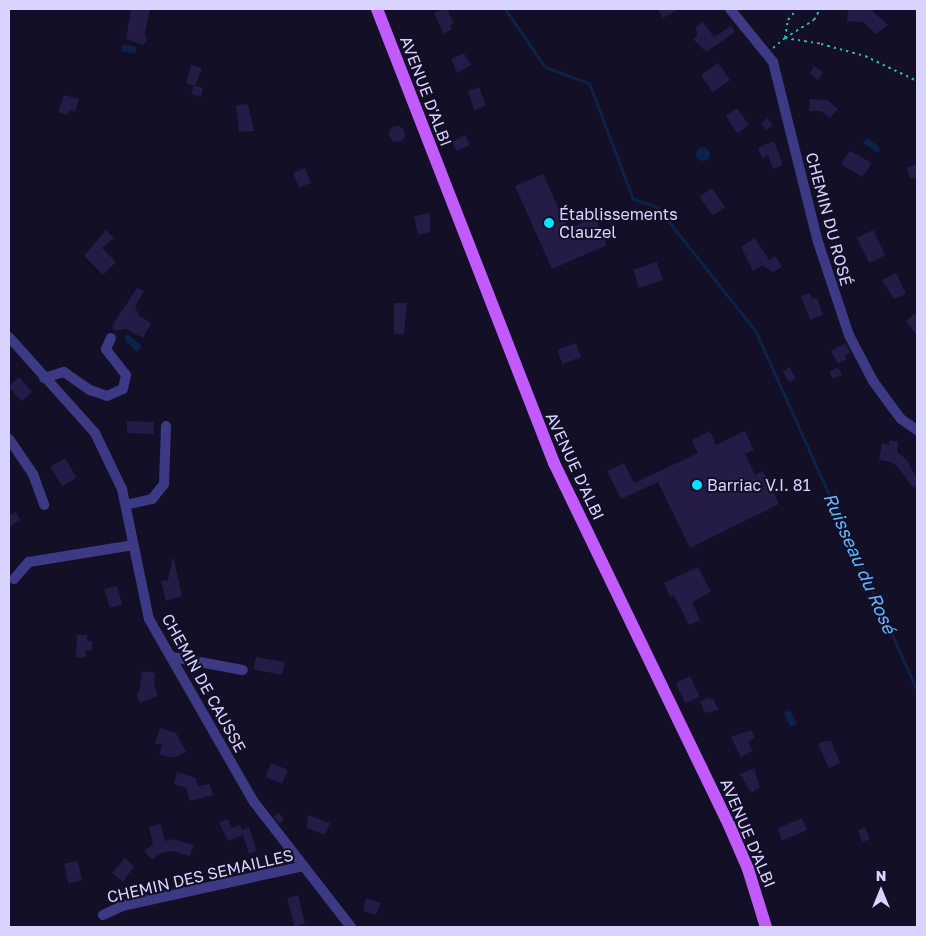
<!DOCTYPE html>
<html>
<head>
<meta charset="utf-8">
<style>
	body { margin:0 }
	#map { position:relative; width:926px; height:936px; overflow:hidden; background:#130f26; font-family:"Golos Text",sans-serif }
	div>[style] { position:absolute }
	[style*='--x'] { left:calc(var(--x)*1px); top:calc(var(--y)*1px); width:calc(var(--w)*1px); rotate:calc(var(--a)*1deg) }
	.water>* { inset:0; background:#0c2248; transform-origin:0 0 }
	.round { border-radius:50% }
	.stream>* { height:3px; margin:-1.5px; padding:0 1.5px; transform-origin:1.5px; border-radius:1.5px; background:#0c2248 }
	.building>* { inset:0; background:#241b47; transform-origin:0 0 }
	.path>* { height:2px; margin-top:-1px; transform-origin:0; background:repeating-linear-gradient(90deg,#2fb8b0 0 2.5px,transparent 0 6.5px) }
	.minor>* { height:10px; margin:-5px; padding:0 5px; transform-origin:5px; border-radius:5px; background:#3d3a85 }
	.major>* { height:12px; margin:-6px; padding:0 6px; transform-origin:6px; border-radius:6px; background:#c25bff }
	.dots>* { width:14px; height:14px; translate:-50% -50%; box-sizing:border-box; border:2px solid #130f26; border-radius:50% }
	span { translate:-50% -50%; white-space:nowrap; text-align:center; line-height:1.15; -webkit-text-stroke:4px #130f26; paint-order:stroke }
	.street-label { font-size:16px; color:#d9d4ff }
	.poi-label { font-size:16px; color:#d9d4ff }
	.left { translate:0 -50%; text-align:left }
	.water-label { font-size:18px; color:#62b6ff; font-style:italic }
	.frame { position:absolute; inset:0; border:10px solid #d9d4ff; pointer-events:none }
	.north { position:absolute; left:856px; top:866px; width:50px; height:50px; -webkit-text-stroke:4px #130f26; paint-order:stroke; rotate:0deg; font-size:14px; font-weight:700; line-height:20px; text-align:center; color:#d9d4ff }
	.north::after { content:''; display:block; margin:auto; width:18px; height:22px; background:#d9d4ff; clip-path:polygon(50% 0,100% 100%,50% 72%,0 100%) }
</style>
</head>
<body>
<div id="map">
	<div class="water">
		<i style="left:123px;top:44px;width:14px;height:7px;rotate:12deg"></i>
		<i style="clip-path:polygon(867px 138px,879px 147px,880px 151px,876px 152px,863px 143px)"></i>
		<i class="round" style="left:696px;top:147px;width:14px;height:14px"></i>
		<i style="clip-path:polygon(129px 335px,142px 346px,137px 352px,126px 341px,125px 336px)"></i>
		<i style="clip-path:polygon(790px 710px,797px 724px,790px 727px,784px 713px)"></i>
	</div>
	<div class="stream">
		<i style="--x:505;--y:9;--w:70;--a:55.4"></i>
		<i style="--x:545;--y:67;--w:47;--a:20"></i>
		<i style="--x:589;--y:83;--w:124;--a:69.2"></i>
		<i style="--x:633;--y:199;--w:25;--a:18"></i>
		<i style="--x:657;--y:207;--w:157;--a:51.5"></i>
		<i style="--x:755;--y:330;--w:395;--a:65.8"></i>
	</div>
	<div class="building">
		<i style="clip-path:polygon(131px 9px,150px 9px,145px 34px,147px 41px,143px 45px,126px 39px)"></i>
		<i style="clip-path:polygon(443px 9px,447px 9px,454px 23px,450px 26px,452px 29px,444px 34px,434px 13px)"></i>
		<i style="clip-path:polygon(658px 9px,680px 9px,663px 18px)"></i>
		<i style="clip-path:polygon(848px 9px,870px 9px,888px 25px,876px 34px,863px 22px,847px 21px)"></i>
		<i style="clip-path:polygon(703px 22px,714px 37px,731px 26px,735px 32px,706px 52px,693px 39px,697px 36px,696px 26px)"></i>
		<i style="clip-path:polygon(464px 53px,471px 65px,457px 73px,451px 59px)"></i>
		<i style="left:718px;top:63px;width:21px;height:21px;rotate:55deg"></i>
		<i style="clip-path:polygon(191px 65px,202px 68px,195px 86px,203px 88px,201px 97px,191px 94px,194px 86px,186px 83px)"></i>
		<i style="clip-path:polygon(814px 66px,823px 72px,818px 80px,810px 74px)"></i>
		<i style="left:479px;top:87px;width:20px;height:12px;rotate:70deg"></i>
		<i style="clip-path:polygon(64px 95px,79px 99px,75px 112px,70px 110px,68px 115px,58px 112px)"></i>
		<i style="clip-path:polygon(810px 99px,827px 100px,838px 109px,830px 118px,821px 111px,809px 111px)"></i>
		<i style="clip-path:polygon(248px 104px,254px 131px,239px 132px,236px 105px)"></i>
		<i style="left:737px;top:108px;width:21px;height:14px;rotate:55deg"></i>
		<i style="clip-path:polygon(768px 118px,773px 126px,766px 130px,761px 123px)"></i>
		<i class="round" style="left:389px;top:126px;width:16px;height:16px"></i>
		<i style="left:465px;top:135px;width:11px;height:15px;rotate:63deg"></i>
		<i style="clip-path:polygon(774px 141px,783px 165px,773px 169px,768px 155px,762px 158px,758px 148px)"></i>
		<i style="clip-path:polygon(850px 151px,872px 163px,862px 177px,841px 164px)"></i>
		<i style="clip-path:polygon(917px 164px,917px 177px,910px 179px,907px 168px)"></i>
		<i style="left:305px;top:168px;width:16px;height:13px;rotate:68deg"></i>
		<i style="clip-path:polygon(543px 174px,568px 229px,595px 217px,607px 245px,552px 269px,515px 186px)"></i>
		<i style="left:712px;top:188px;width:23px;height:15px;rotate:56deg"></i>
		<i style="clip-path:polygon(430px 213px,430px 232px,418px 235px,414px 216px)"></i>
		<i style="clip-path:polygon(106px 230px,114px 238px,102px 248px,116px 262px,103px 275px,84px 256px)"></i>
		<i style="left:873px;top:230px;width:28px;height:18px;rotate:64deg"></i>
		<i style="clip-path:polygon(755px 238px,769px 260px,775px 256px,782px 267px,773px 272px,763px 265px,753px 271px,741px 247px)"></i>
		<i style="left:657px;top:262px;width:19px;height:25px;rotate:72deg"></i>
		<i style="clip-path:polygon(896px 273px,906px 294px,894px 299px,882px 280px)"></i>
		<i style="clip-path:polygon(137px 288px,144px 291px,135px 306px,139px 316px,151px 323px,143px 338px,126px 329px,115px 331px,112px 326px)"></i>
		<i style="clip-path:polygon(810px 293px,812px 299px,817px 298px,823px 315px,810px 320px,801px 296px)"></i>
		<i style="clip-path:polygon(394px 303px,407px 303px,404px 334px,394px 334px)"></i>
		<i style="clip-path:polygon(917px 312px,917px 335px,906px 321px)"></i>
		<i style="left:576px;top:343px;width:15px;height:20px;rotate:70deg"></i>
		<i style="clip-path:polygon(846px 343px,850px 353px,845px 355px,847px 359px,838px 364px,831px 351px)"></i>
		<i style="clip-path:polygon(789px 367px,796px 378px,789px 382px,783px 372px)"></i>
		<i style="clip-path:polygon(838px 367px,842px 375px,833px 379px,829px 372px)"></i>
		<i style="left:19px;top:377px;width:20px;height:14px;rotate:49deg"></i>
		<i style="left:127px;top:421px;width:27px;height:12px;rotate:2deg"></i>
		<i style="clip-path:polygon(710px 431px,716px 445px,745px 431px,754px 450px,745px 454px,755px 475px,763px 471px,779px 504px,690px 548px,658px 482px,621px 499px,607px 471px,624px 463px,634px 483px,698px 453px,692px 440px)"></i>
		<i style="clip-path:polygon(889px 440px,898px 442px,897px 452px,907px 460px,917px 479px,917px 485px,913px 488px,898px 467px,891px 462px,879px 460px,882px 443px,889px 445px)"></i>
		<i style="left:65px;top:458px;width:23px;height:17px;rotate:59deg"></i>
		<i style="clip-path:polygon(16px 512px,20px 520px,9px 527px,9px 516px)"></i>
		<i style="clip-path:polygon(173px 556px,182px 596px,166px 601px,161px 581px,168px 580px)"></i>
		<i style="clip-path:polygon(698px 567px,711px 592px,692px 602px,700px 620px,689px 625px,674px 595px,670px 597px,664px 583px)"></i>
		<i style="left:117px;top:586px;width:19px;height:13px;rotate:74deg"></i>
		<i style="clip-path:polygon(77px 635px,87px 635px,87px 641px,92px 641px,92px 650px,85px 650px,86px 657px,76px 658px)"></i>
		<i style="left:256px;top:657px;width:29px;height:13px;rotate:10deg"></i>
		<i style="clip-path:polygon(142px 671px,155px 673px,154px 684px,158px 696px,140px 703px,136px 694px,139px 692px)"></i>
		<i style="left:690px;top:676px;width:23px;height:16px;rotate:65deg"></i>
		<i style="clip-path:polygon(708px 698px,713px 699px,719px 710px,705px 713px,700px 702px)"></i>
		<i style="clip-path:polygon(160px 728px,176px 733px,186px 752px,172px 758px,159px 754px,162px 745px,155px 743px)"></i>
		<i style="clip-path:polygon(751px 730px,755px 738px,748px 742px,753px 751px,741px 757px,731px 737px)"></i>
		<i style="clip-path:polygon(824px 741px,831px 741px,840px 763px,829px 768px,818px 744px)"></i>
		<i style="left:271px;top:763px;width:18px;height:15px;rotate:22deg"></i>
		<i style="clip-path:polygon(754px 768px,760px 788px,751px 793px,740px 774px)"></i>
		<i style="clip-path:polygon(177px 772px,196px 778px,198px 786px,210px 784px,213px 795px,190px 801px,186px 788px,174px 784px)"></i>
		<i style="left:279px;top:813px;width:9px;height:6px;rotate:54deg"></i>
		<i style="clip-path:polygon(308px 815px,330px 823px,325px 835px,307px 828px)"></i>
		<i style="left:802px;top:818px;width:13px;height:27px;rotate:67deg"></i>
		<i style="clip-path:polygon(228px 819px,231px 828px,240px 825px,242px 830px,249px 827px,257px 851px,249px 854px,243px 835px,228px 841px,219px 822px)"></i>
		<i style="clip-path:polygon(161px 824px,165px 841px,172px 839px,194px 845px,190px 856px,172px 851px,158px 854px,153px 860px,144px 851px,153px 844px,149px 827px)"></i>
		<i style="left:865px;top:827px;width:13px;height:8px;rotate:67deg"></i>
		<i style="clip-path:polygon(125px 858px,134px 866px,123px 882px,112px 873px)"></i>
		<i style="left:78px;top:861px;width:20px;height:14px;rotate:79deg"></i>
		<i style="left:298px;top:895px;width:30px;height:11px;rotate:76deg"></i>
		<i style="clip-path:polygon(366px 898px,381px 903px,376px 915px,363px 911px)"></i>
	</div>
	<div class="path">
		<i style="--x:785;--y:38;--w:34;--a:-32"></i>
		<i style="--x:814;--y:20;--w:13;--a:-61"></i>
		<i style="--x:785;--y:38;--w:18;--a:-81"></i>
		<i style="--x:788;--y:20;--w:14;--a:-51"></i>
		<i style="--x:773;--y:48;--w:16;--a:-40"></i>
		<i style="--x:785;--y:38;--w:36;--a:9"></i>
		<i style="--x:821;--y:44;--w:46;--a:15.3"></i>
		<i style="--x:865;--y:56;--w:58;--a:25.7"></i>
	</div>
	<div class="minor">
		<i style="--x:730;--y:9;--w:68;--a:50.9"></i>
		<i style="--x:773;--y:62;--w:186;--a:76"></i>
		<i style="--x:818;--y:242;--w:98;--a:71.6"></i>
		<i style="--x:849;--y:335;--w:52;--a:62.4"></i>
		<i style="--x:873;--y:381;--w:32;--a:54"></i>
		<i style="--x:892;--y:407;--w:15;--a:53"></i>
		<i style="--x:901;--y:419;--w:19;--a:35"></i>
		<i style="--x:9;--y:337;--w:129;--a:48.1"></i>
		<i style="--x:95;--y:433;--w:62;--a:64.3"></i>
		<i style="--x:122;--y:489;--w:133;--a:78.3"></i>
		<i style="--x:149;--y:619;--w:211;--a:60.2"></i>
		<i style="--x:254;--y:802;--w:158;--a:52.2"></i>
		<i style="--x:44;--y:378;--w:21;--a:-17"></i>
		<i style="--x:64;--y:372;--w:32;--a:35"></i>
		<i style="--x:90;--y:390;--w:18;--a:19"></i>
		<i style="--x:107;--y:396;--w:17;--a:-24"></i>
		<i style="--x:123;--y:389;--w:14;--a:-78"></i>
		<i style="--x:126;--y:375;--w:33;--a:-128"></i>
		<i style="--x:106;--y:349;--w:12;--a:-66"></i>
		<i style="--x:9;--y:439;--w:42;--a:55.6"></i>
		<i style="--x:33;--y:474;--w:33;--a:70"></i>
		<i style="--x:126;--y:505;--w:27;--a:-13"></i>
		<i style="--x:152;--y:499;--w:19;--a:-51"></i>
		<i style="--x:164;--y:484;--w:58;--a:-88"></i>
		<i style="--x:14;--y:579;--w:23;--a:-49"></i>
		<i style="--x:29;--y:562;--w:106;--a:-9.2"></i>
		<i style="--x:172;--y:657;--w:72;--a:10.4"></i>
		<i style="--x:103;--y:915;--w:21;--a:-25"></i>
		<i style="--x:122;--y:906;--w:186;--a:-12.4"></i>
	</div>
	<div class="major">
		<i style="--x:377;--y:9;--w:487;--a:68.7"></i>
		<i style="--x:554;--y:463;--w:402;--a:64.2"></i>
		<i style="--x:729;--y:825;--w:48;--a:66.6"></i>
		<i style="--x:748;--y:869;--w:61;--a:72.8"></i>
	</div>
	<div class="dots">
		<i style="left:549px;top:223px;background:#00e5ff"></i>
		<i style="left:697px;top:485px;background:#00e5ff"></i>
	</div>
	<div class="street-label">
		<span style="left:426px;top:91px;rotate:69deg">AVENUE D'ALBI</span>
		<span style="left:829px;top:219px;rotate:75deg">CHEMIN DU ROSÉ</span>
		<span style="left:575px;top:466px;rotate:65deg">AVENUE D'ALBI</span>
		<span style="left:204px;top:683px;rotate:61deg">CHEMIN DE CAUSSE</span>
		<span style="left:748px;top:833px;rotate:67deg">AVENUE D'ALBI</span>
		<span style="left:200px;top:876px;rotate:-13deg">CHEMIN DES SEMAILLES</span>
	</div>
	<div class="poi-label">
		<span class="left" style="left:559px;top:223px">Établissements<br>Clauzel</span>
		<span class="left" style="left:707px;top:485px">Barriac V.I. 81</span>
	</div>
	<div class="water-label">
		<span style="left:860px;top:563px;rotate:66deg">Ruisseau du Rosé</span>
	</div>
	<div class="frame"></div>
	<div class="north">N</div>
</div>
</body>
</html>
